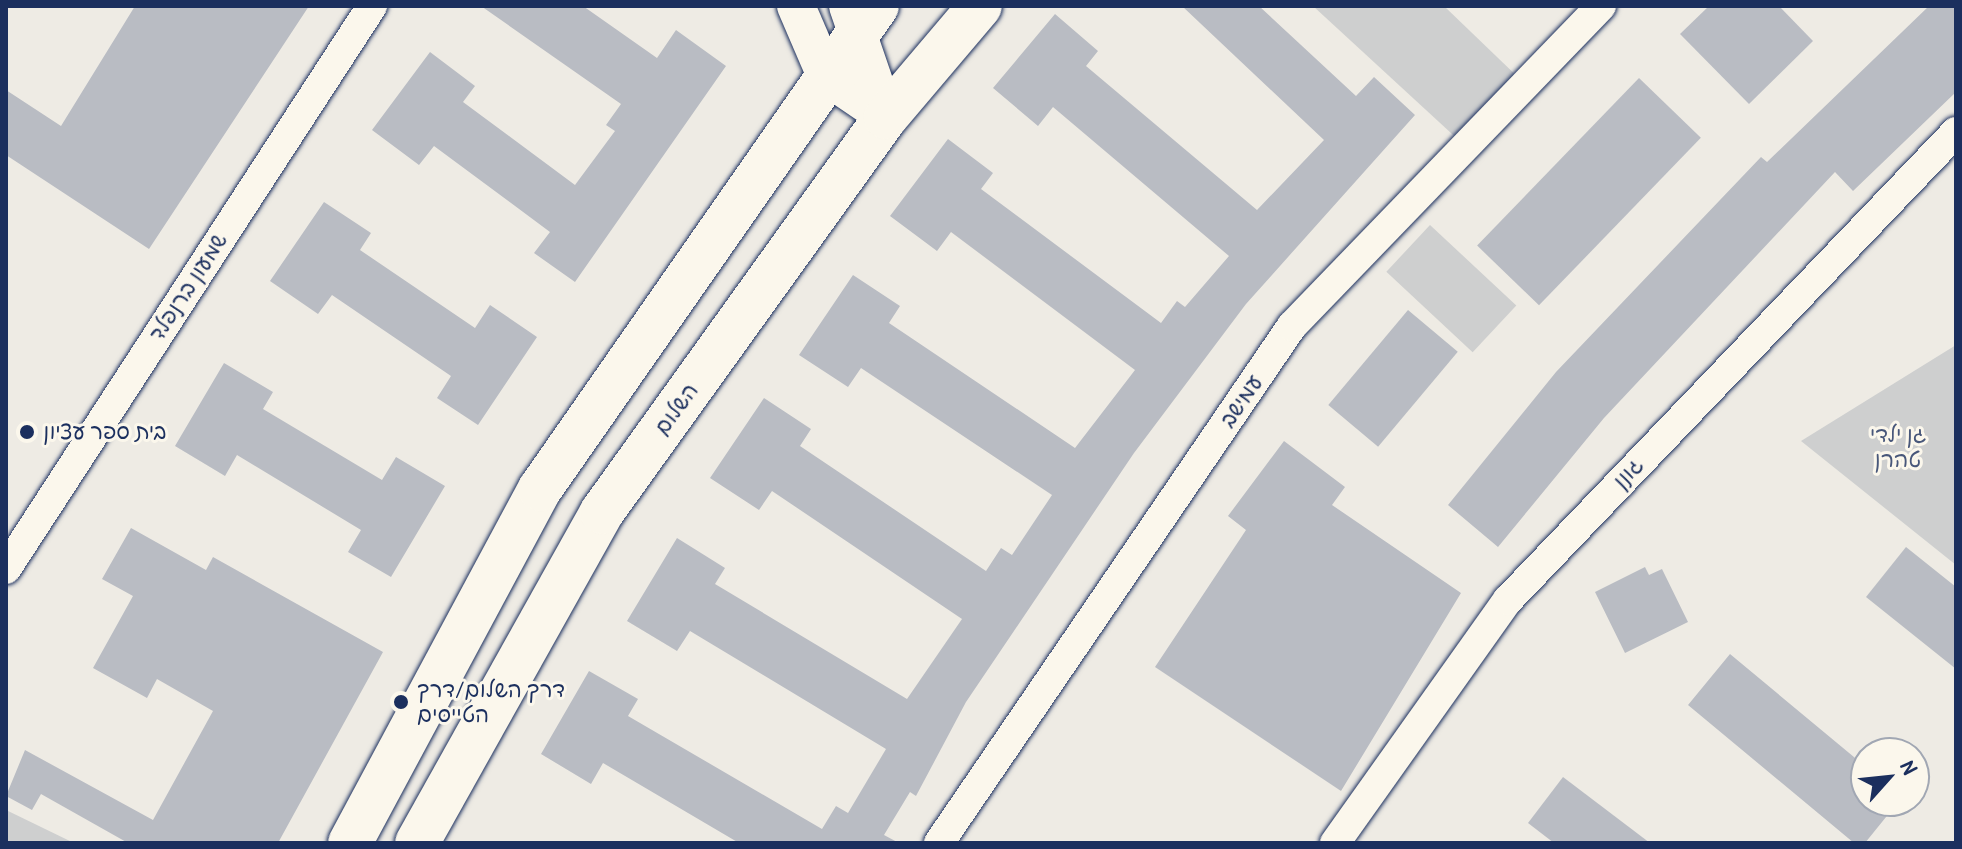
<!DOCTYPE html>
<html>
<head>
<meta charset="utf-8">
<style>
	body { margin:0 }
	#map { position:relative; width:1962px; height:849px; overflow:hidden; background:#eeebe4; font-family:"Patrick Hand","Playpen Sans Hebrew",sans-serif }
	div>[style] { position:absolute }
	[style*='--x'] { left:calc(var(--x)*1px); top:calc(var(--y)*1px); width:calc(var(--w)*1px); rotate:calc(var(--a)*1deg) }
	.green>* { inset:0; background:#cecfcf; transform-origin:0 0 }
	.building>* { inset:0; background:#b9bcc3; transform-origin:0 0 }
	.roads { filter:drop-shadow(0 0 2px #1b2f5e) drop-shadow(0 0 2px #1b2f5e) }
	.minor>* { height:30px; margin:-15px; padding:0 15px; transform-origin:15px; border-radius:15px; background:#fbf7ec }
	.tertiary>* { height:38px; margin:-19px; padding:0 19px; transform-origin:19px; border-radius:19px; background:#fbf7ec }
	.secondary>* { height:44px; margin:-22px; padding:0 22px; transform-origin:22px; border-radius:22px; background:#fbf7ec }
	.dots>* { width:22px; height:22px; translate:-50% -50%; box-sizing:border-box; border:4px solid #fbf7ec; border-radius:50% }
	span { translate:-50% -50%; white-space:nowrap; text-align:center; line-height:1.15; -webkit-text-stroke:6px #fbf7ec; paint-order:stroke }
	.street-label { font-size:22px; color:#1b2f5e }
	.poi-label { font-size:22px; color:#1b2f5e }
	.left { translate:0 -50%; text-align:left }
	.park-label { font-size:22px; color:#48577a }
	.frame { position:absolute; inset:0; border:8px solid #1b2f5e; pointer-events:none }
	.north { position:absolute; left:1850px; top:737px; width:80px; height:80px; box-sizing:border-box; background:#fbf7ec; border:2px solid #a1a7b3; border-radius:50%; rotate:63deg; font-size:22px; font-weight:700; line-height:32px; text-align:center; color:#1b2f5e }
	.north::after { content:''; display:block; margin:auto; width:28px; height:36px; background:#1b2f5e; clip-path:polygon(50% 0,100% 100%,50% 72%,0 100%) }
</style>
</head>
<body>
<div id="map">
	<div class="green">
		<i style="clip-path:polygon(1313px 6px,1444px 6px,1523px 82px,1464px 145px)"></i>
		<i style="left:1430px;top:225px;width:118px;height:64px;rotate:43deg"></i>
		<i style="clip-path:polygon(1956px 345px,1956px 565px,1801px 441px)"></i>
		<i style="clip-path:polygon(6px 810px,74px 843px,6px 843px)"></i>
	</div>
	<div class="building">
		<i style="clip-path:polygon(135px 6px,309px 6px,149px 249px,6px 155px,6px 90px,61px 126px)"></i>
		<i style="clip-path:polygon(481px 6px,583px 6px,657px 58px,676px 30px,726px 66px,575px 282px,534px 253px,550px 232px,434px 146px,419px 165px,372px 130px,430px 52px,475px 86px,463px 102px,575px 185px,615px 131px,606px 125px,621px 104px)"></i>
		<i style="clip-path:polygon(1182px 6px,1259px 6px,1356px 96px,1374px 77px,1415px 115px,1246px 304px,1134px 453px,966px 702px,916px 796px,910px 792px,884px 835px,899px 843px,739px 843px,603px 763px,591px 784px,541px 754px,589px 671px,638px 699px,628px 716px,822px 829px,836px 806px,848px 813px,886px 749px,690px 631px,677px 651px,627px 621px,677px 538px,725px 568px,715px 584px,907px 699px,962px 619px,772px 491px,759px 510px,710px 478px,764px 398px,811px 429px,800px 446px,986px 571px,1001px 548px,1012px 555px,1052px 495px,861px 368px,848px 387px,799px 355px,853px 275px,900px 306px,889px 323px,1075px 448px,1135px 370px,951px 232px,937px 251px,890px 216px,948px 139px,993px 173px,981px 189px,1161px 323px,1177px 301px,1185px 307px,1229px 256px,1053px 107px,1038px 126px,993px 88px,1055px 14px,1098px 51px,1086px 66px,1257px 210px,1324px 140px)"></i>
		<i style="clip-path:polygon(1709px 6px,1779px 6px,1813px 41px,1749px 104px,1680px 34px)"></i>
		<i style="clip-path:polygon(1929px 6px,1956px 6px,1956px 92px,1853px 191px,1835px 172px,1604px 418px,1498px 547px,1448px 505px,1556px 372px,1761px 157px,1767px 162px)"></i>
		<i style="left:1639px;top:78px;width:86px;height:233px;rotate:44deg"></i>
		<i style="clip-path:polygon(324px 202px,371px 233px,360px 250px,475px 328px,490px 305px,537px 337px,478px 425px,437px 398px,451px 376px,332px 295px,318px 314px,270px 281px)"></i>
		<i style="left:1408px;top:310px;width:65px;height:124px;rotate:40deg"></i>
		<i style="clip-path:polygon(224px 363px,273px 392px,263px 409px,382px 480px,396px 457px,445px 486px,391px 577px,348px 552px,361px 530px,237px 455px,225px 476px,175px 446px)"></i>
		<i style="clip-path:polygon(1284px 441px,1345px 487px,1332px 505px,1461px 593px,1341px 791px,1155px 667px,1246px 530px,1228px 516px)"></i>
		<i style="clip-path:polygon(131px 528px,206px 570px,213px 557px,383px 652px,278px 843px,128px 843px,41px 794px,32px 810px,6px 796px,25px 750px,153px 820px,213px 711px,157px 679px,147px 698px,93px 668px,133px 596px,102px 579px)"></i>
		<i style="clip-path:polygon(1906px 547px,1956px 587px,1956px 669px,1866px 597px)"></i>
		<i style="clip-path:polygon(1645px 567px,1649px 575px,1662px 569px,1688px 622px,1625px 653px,1595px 592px)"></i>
		<i style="clip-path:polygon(1730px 654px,1866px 767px,1866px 801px,1899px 801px,1865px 843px,1854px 843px,1688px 705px)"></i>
		<i style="clip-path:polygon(1563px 777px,1650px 843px,1554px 843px,1528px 823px)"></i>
	</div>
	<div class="roads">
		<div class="minor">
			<i style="--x:6;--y:569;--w:672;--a:-56.97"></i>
			<i style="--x:939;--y:843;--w:626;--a:-55.68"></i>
			<i style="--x:1292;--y:326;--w:445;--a:-46"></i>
			<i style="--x:1335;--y:843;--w:298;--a:-54.6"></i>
			<i style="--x:1508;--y:600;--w:648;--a:-46.25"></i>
		</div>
		<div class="tertiary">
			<i style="--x:796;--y:6;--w:76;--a:66.8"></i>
			<i style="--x:826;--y:76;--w:73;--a:34.3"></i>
			<i style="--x:848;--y:6;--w:117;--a:71.1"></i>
		</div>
		<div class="secondary">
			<i style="--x:350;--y:843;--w:402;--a:-61.8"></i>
			<i style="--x:540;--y:489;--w:589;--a:-55.1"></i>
			<i style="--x:417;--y:843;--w:379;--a:-60.8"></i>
			<i style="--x:602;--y:512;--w:486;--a:-54.3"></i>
			<i style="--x:886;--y:117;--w:145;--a:-49.7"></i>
		</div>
	</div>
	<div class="dots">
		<i style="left:27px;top:432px;background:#1b2f5e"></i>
		<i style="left:401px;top:702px;background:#1b2f5e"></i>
	</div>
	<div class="street-label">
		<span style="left:188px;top:287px;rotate:-57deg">שמעון ברנפלד</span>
		<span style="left:1241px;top:401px;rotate:-56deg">עמישב</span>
		<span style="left:676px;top:409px;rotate:-54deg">השלום</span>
		<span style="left:1628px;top:473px;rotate:-47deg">גונן</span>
	</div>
	<div class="poi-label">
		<span class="left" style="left:43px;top:432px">בית ספר עציון</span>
		<span class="left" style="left:417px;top:702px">דרך השלום/דרך<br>הטייסים</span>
	</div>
	<div class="park-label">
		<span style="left:1898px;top:447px">גן ילדי<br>טהרן</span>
	</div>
	<div class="frame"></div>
	<div class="north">N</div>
</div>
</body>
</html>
